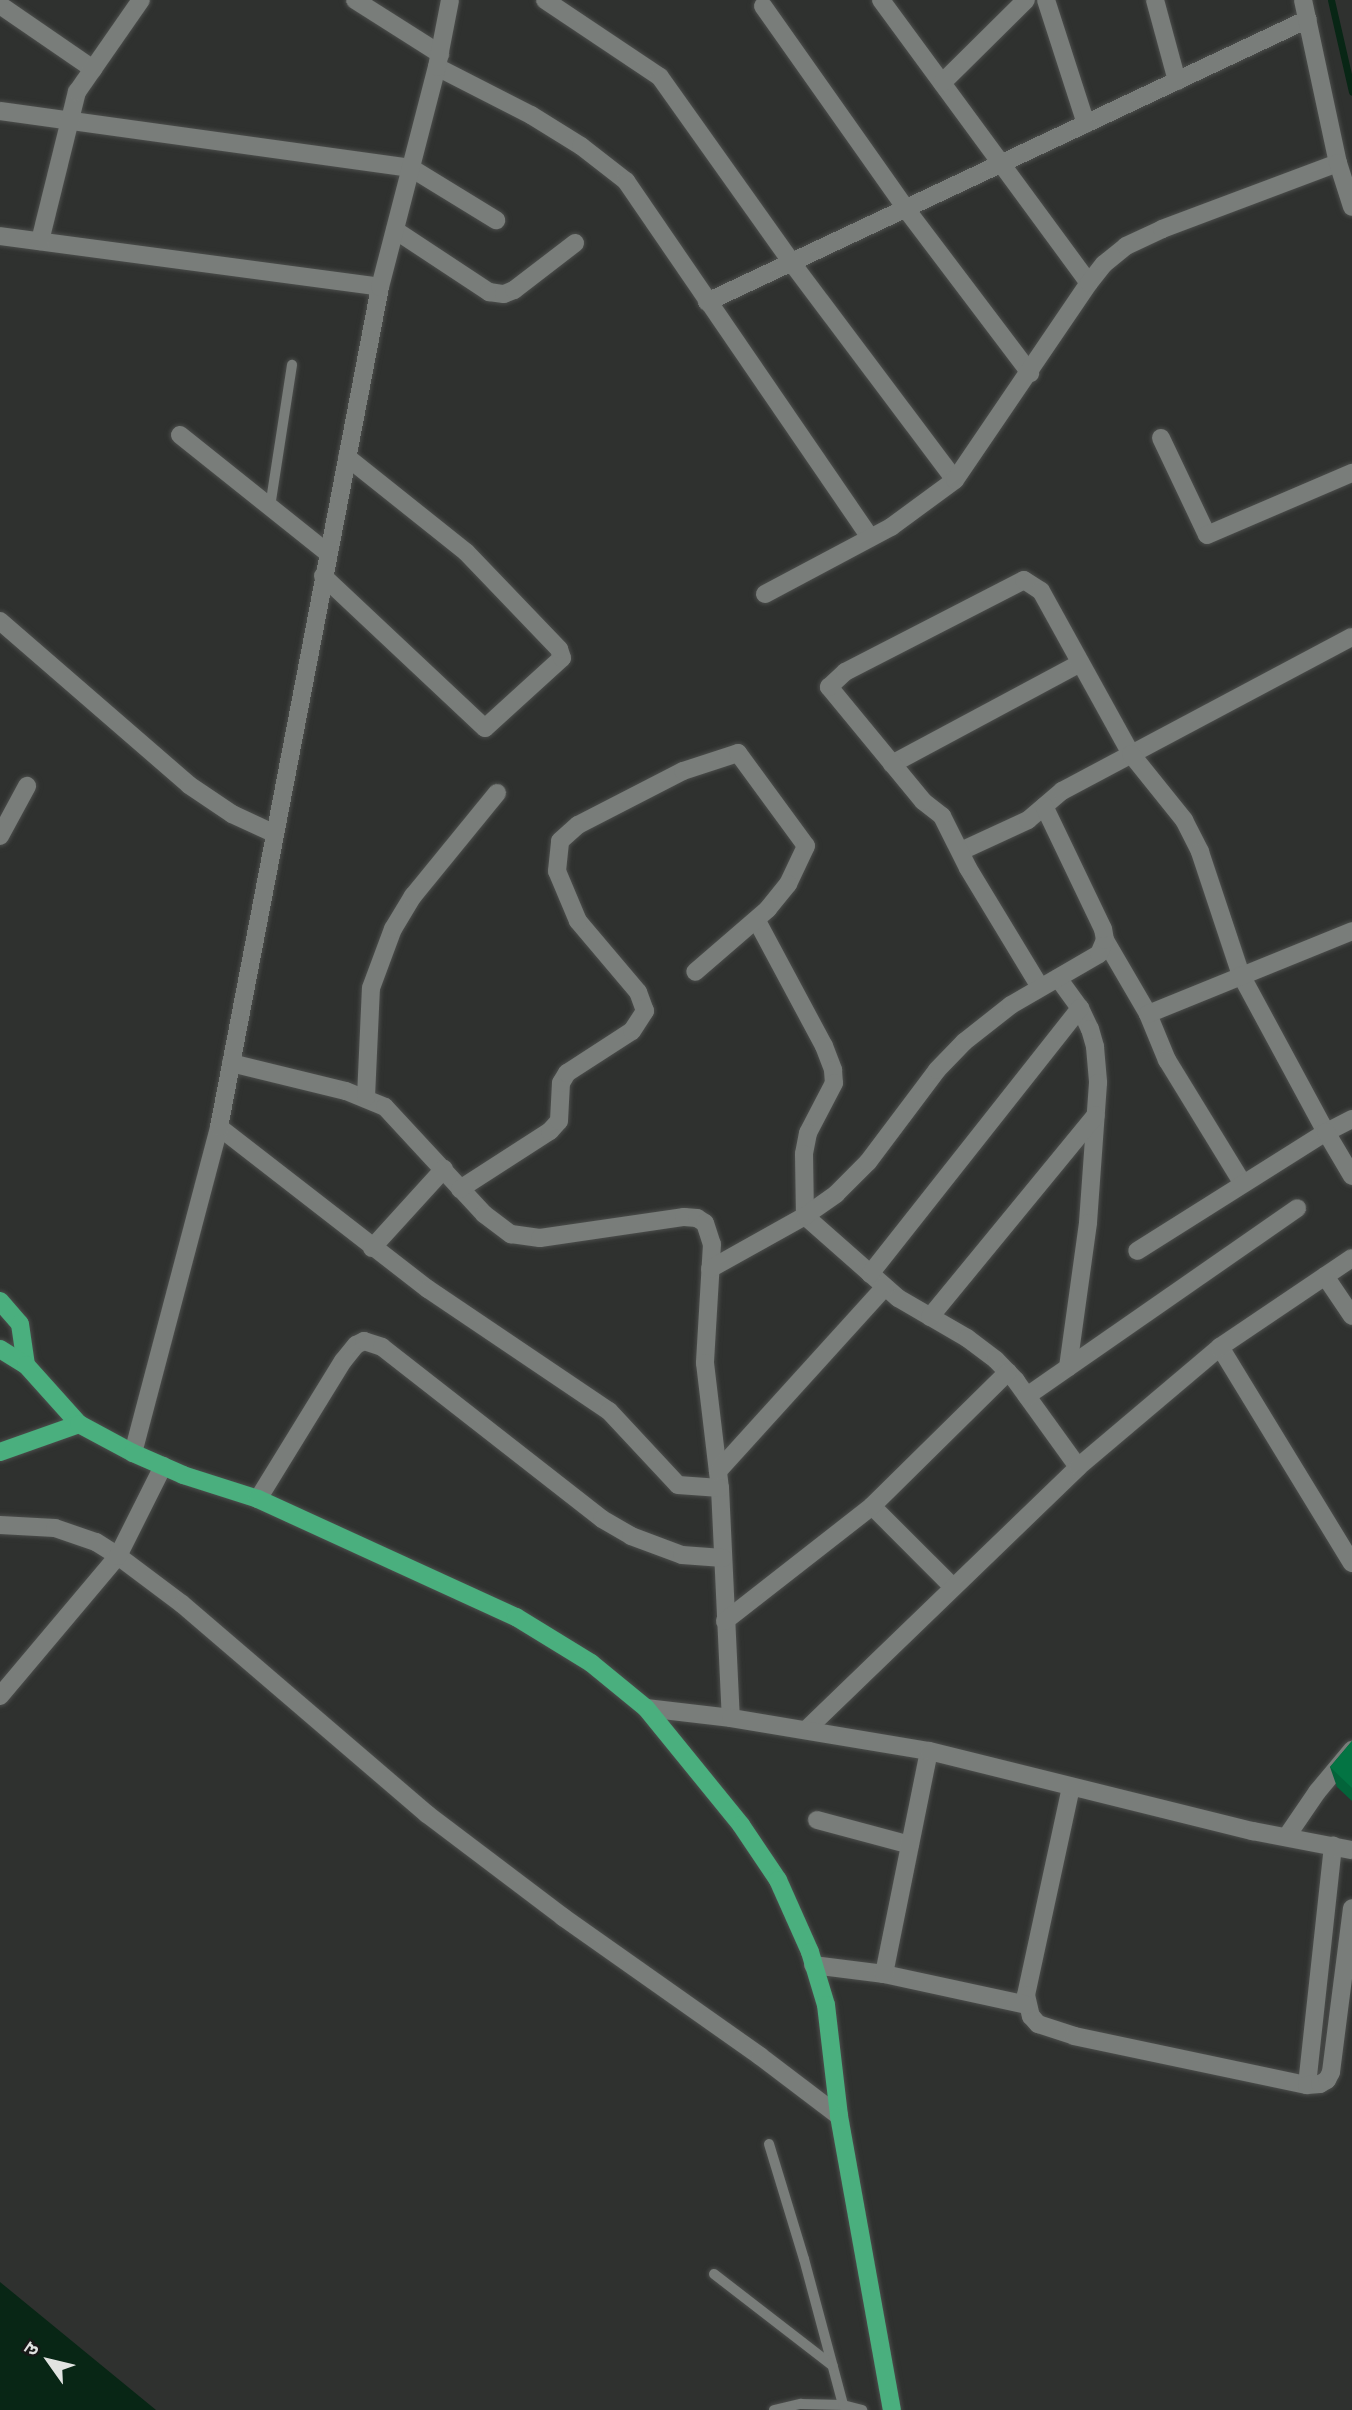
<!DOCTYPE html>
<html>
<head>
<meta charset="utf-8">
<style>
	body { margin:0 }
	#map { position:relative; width:1352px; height:2410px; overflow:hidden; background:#2f312f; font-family:"Nunito Sans","Noto Sans Devanagari",sans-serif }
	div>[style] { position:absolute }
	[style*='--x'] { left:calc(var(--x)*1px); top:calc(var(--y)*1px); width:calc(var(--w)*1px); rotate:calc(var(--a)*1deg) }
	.water>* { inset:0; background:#082615 }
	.stream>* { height:7px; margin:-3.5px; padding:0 3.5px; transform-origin:3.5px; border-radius:3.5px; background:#082615 }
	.roads { filter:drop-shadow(0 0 2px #4c4e4c) drop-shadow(0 0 2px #4c4e4c) }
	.service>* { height:10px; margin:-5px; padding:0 5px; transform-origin:5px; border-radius:5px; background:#797d7a }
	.minor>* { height:18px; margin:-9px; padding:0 9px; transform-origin:9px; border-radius:9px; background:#797d7a }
	.secondary>* { height:18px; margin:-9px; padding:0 9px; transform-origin:9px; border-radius:9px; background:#797d7a }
	.primary>* { height:18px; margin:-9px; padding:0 9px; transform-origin:9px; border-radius:9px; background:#4aaf7e }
	.wall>* { inset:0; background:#03643a }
	.building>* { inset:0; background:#037443 }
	span { translate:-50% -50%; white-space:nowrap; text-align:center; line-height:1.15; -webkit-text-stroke:5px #181918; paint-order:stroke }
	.north { position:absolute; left:14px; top:2326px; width:70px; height:70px; -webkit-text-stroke:5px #181918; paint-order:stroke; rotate:304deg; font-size:19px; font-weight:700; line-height:28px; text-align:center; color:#e1e3e1 }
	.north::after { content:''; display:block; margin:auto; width:24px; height:32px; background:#e1e3e1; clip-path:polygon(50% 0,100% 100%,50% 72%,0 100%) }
</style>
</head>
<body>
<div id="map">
	<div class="water">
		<i style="clip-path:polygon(0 2282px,156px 2410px,0 2410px)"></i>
	</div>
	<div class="stream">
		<i style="--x:1331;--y:0;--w:94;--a:77.1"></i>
	</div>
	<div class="roads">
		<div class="service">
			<i style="--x:270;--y:507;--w:144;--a:-81.2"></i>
			<i style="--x:769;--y:2144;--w:120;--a:73.1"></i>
			<i style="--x:804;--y:2259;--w:151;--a:75"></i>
			<i style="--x:714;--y:2274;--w:150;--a:37.7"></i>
			<i style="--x:774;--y:2410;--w:28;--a:-13"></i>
			<i style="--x:801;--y:2404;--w:42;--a:1.4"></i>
			<i style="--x:843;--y:2405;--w:20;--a:15"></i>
		</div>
		<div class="minor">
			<i style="--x:355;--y:0;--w:101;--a:32.4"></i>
			<i style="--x:545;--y:0;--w:138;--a:33.8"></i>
			<i style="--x:660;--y:77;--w:228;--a:54.6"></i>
			<i style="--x:792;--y:263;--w:271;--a:53.1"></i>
			<i style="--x:881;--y:0;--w:351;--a:53.7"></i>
			<i style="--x:1046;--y:0;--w:130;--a:72.1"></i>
			<i style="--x:1155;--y:0;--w:84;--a:74.8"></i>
			<i style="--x:0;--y:5;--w:113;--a:34.5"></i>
			<i style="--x:763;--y:6;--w:248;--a:54.8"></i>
			<i style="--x:906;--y:209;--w:206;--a:52.9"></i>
			<i style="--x:437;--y:67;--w:106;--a:27.1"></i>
			<i style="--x:531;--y:115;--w:59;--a:31.8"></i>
			<i style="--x:581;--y:146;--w:57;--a:37.9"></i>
			<i style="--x:626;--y:181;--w:432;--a:55.6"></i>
			<i style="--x:942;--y:83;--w:118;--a:-44.7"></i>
			<i style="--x:0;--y:111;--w:415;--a:7.9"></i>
			<i style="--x:411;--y:168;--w:100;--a:31.5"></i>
			<i style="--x:395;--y:230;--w:113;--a:33.4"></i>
			<i style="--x:489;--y:292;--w:15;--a:8"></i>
			<i style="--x:504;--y:294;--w:11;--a:-22"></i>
			<i style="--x:514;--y:290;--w:77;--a:-37.6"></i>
			<i style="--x:0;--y:236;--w:383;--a:7.6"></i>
			<i style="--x:40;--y:241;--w:154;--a:-76.1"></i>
			<i style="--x:77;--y:92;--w:112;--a:-55.2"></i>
			<i style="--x:707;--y:302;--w:664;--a:-25.21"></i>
			<i style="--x:180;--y:435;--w:189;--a:38.6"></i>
			<i style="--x:1161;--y:438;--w:107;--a:64.6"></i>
			<i style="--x:1207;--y:535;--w:158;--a:-23.2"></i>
			<i style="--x:323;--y:576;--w:222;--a:43.2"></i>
			<i style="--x:485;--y:728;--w:104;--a:-42.3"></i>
			<i style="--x:562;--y:658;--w:9;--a:-108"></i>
			<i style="--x:559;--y:649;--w:134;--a:-133.8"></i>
			<i style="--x:466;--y:552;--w:152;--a:-141.4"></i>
			<i style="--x:765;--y:594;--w:143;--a:-28"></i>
			<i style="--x:891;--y:527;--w:79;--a:-36.3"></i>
			<i style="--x:955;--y:480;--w:238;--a:-55.8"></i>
			<i style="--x:1089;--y:283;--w:24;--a:-52"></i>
			<i style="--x:1104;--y:264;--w:28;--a:-39"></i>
			<i style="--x:1126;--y:246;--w:40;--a:-25"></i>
			<i style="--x:1162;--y:229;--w:188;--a:-20.6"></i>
			<i style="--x:0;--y:621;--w:250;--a:40.9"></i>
			<i style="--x:189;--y:785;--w:52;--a:34"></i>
			<i style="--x:232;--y:814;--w:45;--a:24.9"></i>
			<i style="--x:892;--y:764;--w:213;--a:-28.2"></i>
			<i style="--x:0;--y:836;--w:57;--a:-61.6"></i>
			<i style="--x:961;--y:851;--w:74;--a:-24.8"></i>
			<i style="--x:1028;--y:820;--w:45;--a:-40.5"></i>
			<i style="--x:1062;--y:791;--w:328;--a:-28"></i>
			<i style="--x:757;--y:921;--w:142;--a:61.8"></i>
			<i style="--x:824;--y:1046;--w:26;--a:69"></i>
			<i style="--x:833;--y:1070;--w:13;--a:86"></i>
			<i style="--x:834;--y:1083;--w:56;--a:117.5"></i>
			<i style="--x:808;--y:1133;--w:21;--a:101"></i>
			<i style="--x:804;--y:1154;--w:62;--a:89.1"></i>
			<i style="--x:805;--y:1216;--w:124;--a:41.4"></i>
			<i style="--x:898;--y:1298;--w:80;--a:30.1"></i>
			<i style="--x:967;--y:1338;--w:36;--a:37"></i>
			<i style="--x:996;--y:1360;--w:29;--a:46"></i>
			<i style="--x:1016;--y:1381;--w:106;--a:54.2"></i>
			<i style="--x:1105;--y:940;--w:86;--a:59.8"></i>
			<i style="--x:1148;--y:1014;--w:50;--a:67.6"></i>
			<i style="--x:1167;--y:1060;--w:145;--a:58.5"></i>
			<i style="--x:1058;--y:978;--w:37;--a:54"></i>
			<i style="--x:1080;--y:1008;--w:23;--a:65"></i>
			<i style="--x:1090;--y:1029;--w:19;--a:74"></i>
			<i style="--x:1095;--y:1047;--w:36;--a:85"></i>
			<i style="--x:1098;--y:1083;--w:140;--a:94.1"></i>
			<i style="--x:1088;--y:1223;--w:146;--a:97.9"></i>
			<i style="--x:1040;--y:987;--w:139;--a:-121.2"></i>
			<i style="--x:968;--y:868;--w:58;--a:-116.6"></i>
			<i style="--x:942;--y:816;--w:24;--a:-142"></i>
			<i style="--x:923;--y:801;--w:148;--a:-129.5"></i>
			<i style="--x:829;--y:687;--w:22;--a:-43"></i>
			<i style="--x:845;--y:672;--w:201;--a:-27.2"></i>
			<i style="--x:1024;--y:580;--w:20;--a:33"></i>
			<i style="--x:1041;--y:591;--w:186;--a:61.1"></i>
			<i style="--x:1131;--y:754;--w:85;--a:51.2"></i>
			<i style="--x:1184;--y:820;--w:36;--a:63"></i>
			<i style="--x:1200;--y:852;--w:130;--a:71.6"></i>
			<i style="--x:1241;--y:975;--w:179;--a:61.6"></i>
			<i style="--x:1326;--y:1132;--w:223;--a:147.8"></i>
			<i style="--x:1148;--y:1014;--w:220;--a:-22.1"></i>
			<i style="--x:231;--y:1063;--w:118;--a:13.7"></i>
			<i style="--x:346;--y:1091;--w:42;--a:22.3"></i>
			<i style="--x:385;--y:1107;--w:146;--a:47.2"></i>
			<i style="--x:484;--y:1214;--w:34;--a:37"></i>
			<i style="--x:511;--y:1234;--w:29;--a:8"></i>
			<i style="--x:540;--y:1238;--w:146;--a:-8.3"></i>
			<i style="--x:684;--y:1217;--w:13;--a:4"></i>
			<i style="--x:697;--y:1218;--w:9;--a:32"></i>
			<i style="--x:705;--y:1223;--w:22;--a:72"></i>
			<i style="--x:712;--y:1244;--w:119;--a:93.4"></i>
			<i style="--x:705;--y:1363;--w:126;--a:83.2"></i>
			<i style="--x:720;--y:1488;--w:230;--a:87.3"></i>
			<i style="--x:366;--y:1097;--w:109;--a:-87.4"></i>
			<i style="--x:371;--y:988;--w:63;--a:-69.6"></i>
			<i style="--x:393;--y:929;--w:39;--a:-59"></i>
			<i style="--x:413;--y:896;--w:133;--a:-50.8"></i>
			<i style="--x:1352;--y:1119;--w:29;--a:153"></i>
			<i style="--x:1326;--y:1132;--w:51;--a:59.4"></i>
			<i style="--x:219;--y:1127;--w:264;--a:37.8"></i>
			<i style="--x:428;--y:1289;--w:218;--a:34"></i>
			<i style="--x:609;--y:1411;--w:101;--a:47"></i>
			<i style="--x:678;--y:1485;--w:42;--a:4.1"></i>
			<i style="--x:460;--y:1189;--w:107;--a:-32.8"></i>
			<i style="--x:550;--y:1131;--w:13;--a:-48"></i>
			<i style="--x:559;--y:1121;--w:38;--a:-87"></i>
			<i style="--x:561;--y:1083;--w:12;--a:-59"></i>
			<i style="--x:567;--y:1073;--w:77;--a:-32.9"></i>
			<i style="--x:632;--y:1031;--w:24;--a:-57"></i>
			<i style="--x:645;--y:1011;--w:20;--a:-110"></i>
			<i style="--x:638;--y:992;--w:93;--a:-130.2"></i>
			<i style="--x:578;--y:921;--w:54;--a:-112.8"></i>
			<i style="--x:557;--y:871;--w:30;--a:-84"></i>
			<i style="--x:560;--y:841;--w:24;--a:-42"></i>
			<i style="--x:578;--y:825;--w:118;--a:-27.2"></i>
			<i style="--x:683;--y:771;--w:58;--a:-18.1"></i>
			<i style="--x:738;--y:753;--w:115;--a:53.8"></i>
			<i style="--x:806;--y:846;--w:42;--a:115.3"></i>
			<i style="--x:788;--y:884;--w:32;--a:129"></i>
			<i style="--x:768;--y:909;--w:96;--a:139.2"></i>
			<i style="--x:372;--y:1248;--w:107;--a:-47.7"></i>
			<i style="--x:710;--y:1269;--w:109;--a:-29.2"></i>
			<i style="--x:805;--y:1216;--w:38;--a:-35"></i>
			<i style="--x:836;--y:1194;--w:45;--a:-45"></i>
			<i style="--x:868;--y:1162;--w:115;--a:-53.1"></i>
			<i style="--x:937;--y:1070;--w:39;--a:-46"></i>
			<i style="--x:964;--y:1042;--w:60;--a:-38.2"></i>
			<i style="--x:1011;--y:1005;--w:102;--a:-30.1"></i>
			<i style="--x:1099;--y:954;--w:15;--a:-67"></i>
			<i style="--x:1105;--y:940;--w:11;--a:-100"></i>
			<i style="--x:1103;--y:929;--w:136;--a:-115.6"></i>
			<i style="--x:870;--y:1274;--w:339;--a:-51.7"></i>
			<i style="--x:1325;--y:1276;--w:48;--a:56"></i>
			<i style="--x:930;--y:1317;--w:261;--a:-50.6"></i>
			<i style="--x:1220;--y:1347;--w:253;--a:58.6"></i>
			<i style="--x:1027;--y:1396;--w:329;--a:-34.8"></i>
			<i style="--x:133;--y:1453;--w:337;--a:-75.2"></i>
			<i style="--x:219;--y:1127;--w:855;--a:-79.15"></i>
			<i style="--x:380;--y:287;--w:227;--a:-75.5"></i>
			<i style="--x:437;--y:67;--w:68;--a:-79"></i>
			<i style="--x:718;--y:1471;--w:248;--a:-47.8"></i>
			<i style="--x:258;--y:1499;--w:162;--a:-58.4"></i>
			<i style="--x:343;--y:1361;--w:21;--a:-51"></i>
			<i style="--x:356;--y:1345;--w:9;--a:-27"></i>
			<i style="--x:364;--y:1341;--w:19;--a:18"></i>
			<i style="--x:382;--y:1347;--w:279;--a:38"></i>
			<i style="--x:602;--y:1519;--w:34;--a:30"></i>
			<i style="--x:631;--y:1536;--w:54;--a:20.4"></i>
			<i style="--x:682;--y:1555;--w:41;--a:4.2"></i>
			<i style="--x:872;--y:1506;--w:115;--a:45"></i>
			<i style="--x:0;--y:1525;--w:55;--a:3.1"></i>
			<i style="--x:55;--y:1528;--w:43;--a:18.9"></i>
			<i style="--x:96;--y:1542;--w:26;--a:32"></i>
			<i style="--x:118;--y:1556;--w:80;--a:36.9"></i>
			<i style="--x:182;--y:1604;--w:323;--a:40.6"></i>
			<i style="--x:427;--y:1814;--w:171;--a:37.1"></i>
			<i style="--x:563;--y:1917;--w:241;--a:35.2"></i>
			<i style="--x:760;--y:2056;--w:99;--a:37.2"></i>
			<i style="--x:725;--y:1621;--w:187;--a:-38"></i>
			<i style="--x:872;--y:1506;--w:191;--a:-44.6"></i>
			<i style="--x:0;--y:1696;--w:183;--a:-49.9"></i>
			<i style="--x:118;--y:1556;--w:101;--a:-63.4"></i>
			<i style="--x:806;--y:1730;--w:378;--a:-44"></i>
			<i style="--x:1078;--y:1467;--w:186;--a:-40.2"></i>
			<i style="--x:1220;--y:1347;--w:159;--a:-34"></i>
			<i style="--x:1071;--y:1787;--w:213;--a:102.2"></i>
			<i style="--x:1026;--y:1995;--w:22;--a:77"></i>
			<i style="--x:1031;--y:2016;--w:11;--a:49"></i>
			<i style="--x:1038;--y:2024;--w:38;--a:18"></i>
			<i style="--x:1074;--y:2036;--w:238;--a:11.9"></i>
			<i style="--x:1307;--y:2085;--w:241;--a:-83.8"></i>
			<i style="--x:817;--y:1820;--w:96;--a:15"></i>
			<i style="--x:1287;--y:1836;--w:53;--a:-55.7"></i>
			<i style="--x:1317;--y:1792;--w:55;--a:-50.2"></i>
			<i style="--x:813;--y:1965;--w:72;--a:7.2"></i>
			<i style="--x:884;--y:1974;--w:146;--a:12.2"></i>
			<i style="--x:884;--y:1974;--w:227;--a:-78.6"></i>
			<i style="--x:1307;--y:2085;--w:13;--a:-4"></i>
			<i style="--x:1320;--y:2084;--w:8;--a:-30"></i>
			<i style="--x:1327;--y:2080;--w:9;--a:-63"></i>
			<i style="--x:1331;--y:2072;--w:165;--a:-82.7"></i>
		</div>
		<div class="secondary">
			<i style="--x:1303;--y:0;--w:167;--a:77.9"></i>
			<i style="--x:1338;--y:163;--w:46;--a:72.3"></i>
			<i style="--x:646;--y:1708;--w:86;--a:6.7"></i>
			<i style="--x:731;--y:1718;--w:201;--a:9.5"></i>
			<i style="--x:929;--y:1751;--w:334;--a:13.9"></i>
			<i style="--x:1253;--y:1831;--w:101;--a:10.9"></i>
		</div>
		<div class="primary">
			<i style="--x:0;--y:1301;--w:30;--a:49"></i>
			<i style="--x:20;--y:1324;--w:41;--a:81.7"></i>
			<i style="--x:0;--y:1349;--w:31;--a:32"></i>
			<i style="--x:26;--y:1365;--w:79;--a:48.1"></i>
			<i style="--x:0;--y:1452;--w:84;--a:-19.5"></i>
			<i style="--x:79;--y:1424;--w:61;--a:28.2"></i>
			<i style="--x:133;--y:1453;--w:55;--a:23.7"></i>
			<i style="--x:183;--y:1475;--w:79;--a:17.7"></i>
			<i style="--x:258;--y:1499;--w:284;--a:24.6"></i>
			<i style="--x:516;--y:1617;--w:88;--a:31.5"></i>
			<i style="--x:591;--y:1663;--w:71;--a:39.3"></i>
			<i style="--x:646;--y:1708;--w:151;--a:50.9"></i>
			<i style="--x:741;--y:1825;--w:66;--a:56.1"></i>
			<i style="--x:778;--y:1880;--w:79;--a:66"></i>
			<i style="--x:810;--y:1952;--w:55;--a:73.2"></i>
			<i style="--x:826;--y:2005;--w:112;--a:83.3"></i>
			<i style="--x:839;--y:2116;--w:299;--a:79.8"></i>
		</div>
	</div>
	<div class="wall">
		<i style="clip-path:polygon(1352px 1741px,1352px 1801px,1337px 1787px,1330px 1767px)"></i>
	</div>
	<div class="building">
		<i style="clip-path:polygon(1352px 1741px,1352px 1788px,1330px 1767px)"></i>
	</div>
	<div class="north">उ</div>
</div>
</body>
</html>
